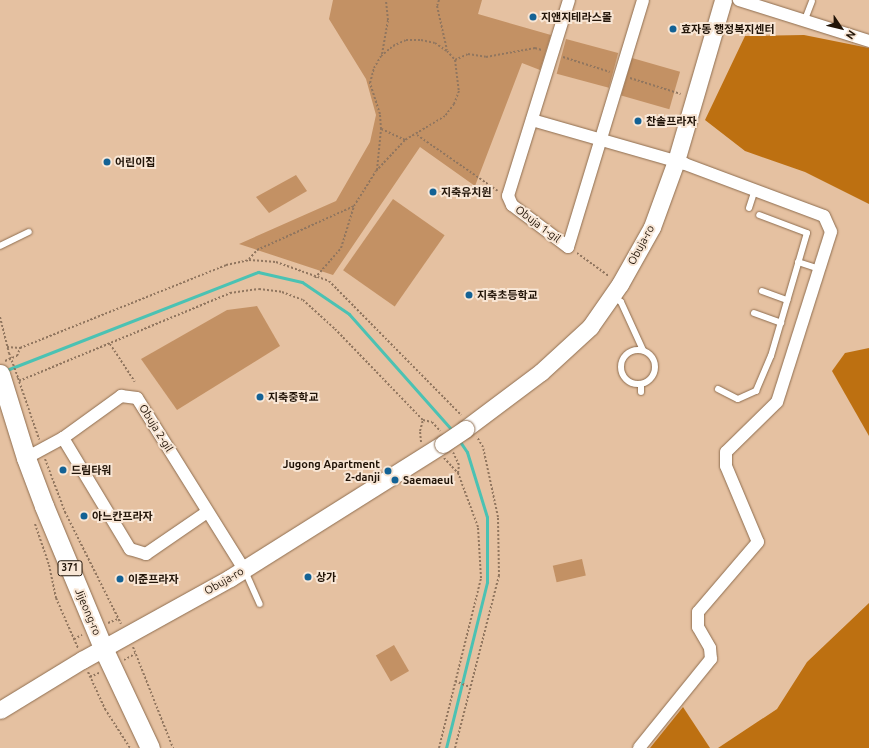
<!DOCTYPE html>
<html>
<head>
<meta charset="utf-8">
<style>
	body { margin:0 }
	#map { position:relative; width:869px; height:748px; overflow:hidden; background:#e5c1a1; font-family:Ubuntu,"Noto Sans KR",sans-serif }
	div>[style] { position:absolute }
	[style*='--x'] { left:calc(var(--x)*1px); top:calc(var(--y)*1px); width:calc(var(--w)*1px); rotate:calc(var(--a)*1deg) }
	.green>* { inset:0; background:#c39164; transform-origin:0 0 }
	.forest>* { inset:0; background:#bd7011 }
	.stream>* { height:3px; margin:-1.5px; padding:0 1.5px; transform-origin:1.5px; border-radius:1.5px; background:#4bc2b3 }
	.path>* { height:2px; margin-top:-1px; transform-origin:0; background:repeating-linear-gradient(90deg,#91765f 0 2px,transparent 0 4px) }
	.roads { filter:drop-shadow(0 0 1px #8e6d4f) drop-shadow(0 0 1px #8e6d4f) }
	.service>* { height:6px; margin:-3px; padding:0 3px; transform-origin:3px; border-radius:3px; background:#fff }
	.service>.ring { margin:-3px; padding:0; box-sizing:content-box; background:none; border:6px solid #fff; border-radius:50% }
	.minor>* { height:12px; margin:-6px; padding:0 6px; transform-origin:6px; border-radius:6px; background:#fff }
	.secondary>* { height:17px; margin:-8.5px; padding:0 8.5px; transform-origin:8.5px; border-radius:8.5px; background:#fff }
	.primary>* { height:19px; margin:-9.5px; padding:0 9.5px; transform-origin:9.5px; border-radius:9.5px; background:#fff }
	.path-bridge>* { height:2px; margin-top:-1px; transform-origin:0; background:repeating-linear-gradient(90deg,#91765f 0 2px,transparent 0 4px) }
	.bridges { filter:drop-shadow(0 0 1px #8e6d4f) drop-shadow(0 0 1px #8e6d4f) }
	.secondary-bridge>* { height:17px; margin:-8.5px; padding:0 8.5px; transform-origin:8.5px; border-radius:8.5px; background:#fff }
	.dots>* { width:11px; height:11px; translate:-50% -50%; box-sizing:border-box; border:2px solid #f8e6d5; border-radius:50% }
	span { translate:-50% -50%; white-space:nowrap; text-align:center; line-height:1.15; -webkit-text-stroke:4px #f8e6d5; paint-order:stroke }
	.shield-label span { padding:1px 3px; background:#f8e6d5; border:1px solid; border-radius:3px; -webkit-text-stroke-width:0 }
	.shield-label { font-size:10px; color:#211408; font-weight:700 }
	.poi-label { font-size:11px; color:#211408; font-weight:700 }
	.left { translate:0 -50%; text-align:left }
	.right { translate:-100% -50%; text-align:right }
	.street-label { font-size:11px; color:#211408 }
	.north { position:absolute; left:821px; top:8px; width:40px; height:40px; -webkit-text-stroke:3px #f8e6d5; paint-order:stroke; rotate:125deg; font-size:11px; font-weight:700; line-height:16px; text-align:center; color:#211408 }
	.north::after { content:''; display:block; margin:auto; width:14px; height:18px; background:#211408; clip-path:polygon(50% 0,100% 100%,50% 72%,0 100%) }
</style>
</head>
<body>
<div id="map">
	<div class="green">
		<i style="clip-path:polygon(333px 0,482px 0,478px 14px,551px 35px,540px 70px,522px 63px,475px 186px,420px 147px,333px 275px,239px 244px,336px 201px,370px 142px,376px 115px,366px 79px,329px 19px)"></i>
		<i style="left:566px;top:39px;width:54px;height:36px;rotate:15deg"></i>
		<i style="left:632px;top:58px;width:50px;height:39px;rotate:16deg"></i>
		<i style="clip-path:polygon(296px 175px,307px 191px,269px 213px,256px 197px)"></i>
		<i style="left:393px;top:199px;width:63px;height:87px;rotate:35deg"></i>
		<i style="clip-path:polygon(257px 306px,280px 346px,177px 410px,141px 359px,227px 310px)"></i>
		<i style="left:582px;top:559px;width:17px;height:30px;rotate:77deg"></i>
		<i style="left:394px;top:645px;width:30px;height:21px;rotate:60deg"></i>
	</div>
	<div class="forest">
		<i style="clip-path:polygon(804px 35px,869px 48px,869px 204px,805px 172px,745px 151px,705px 120px,745px 36px)"></i>
		<i style="clip-path:polygon(869px 348px,869px 436px,832px 371px,845px 353px)"></i>
		<i style="clip-path:polygon(869px 603px,869px 748px,718px 748px,777px 709px,807px 662px)"></i>
		<i style="clip-path:polygon(683px 707px,710px 748px,650px 748px)"></i>
	</div>
	<div class="stream">
		<i style="--x:4;--y:371;--w:273;--a:-21.3"></i>
		<i style="--x:258;--y:272;--w:45;--a:12.8"></i>
		<i style="--x:302;--y:282;--w:57;--a:34.2"></i>
		<i style="--x:349;--y:314;--w:157;--a:48.4"></i>
		<i style="--x:446;--y:748;--w:171;--a:-76.1"></i>
		<i style="--x:487;--y:582;--w:65;--a:-90"></i>
		<i style="--x:487;--y:517;--w:68;--a:-107.1"></i>
		<i style="--x:467;--y:452;--w:14;--a:-124"></i>
	</div>
	<div class="path">
		<i style="--x:439;--y:0;--w:6;--a:108"></i>
		<i style="--x:437;--y:6;--w:45;--a:77.2"></i>
		<i style="--x:406;--y:40;--w:15;--a:0"></i>
		<i style="--x:421;--y:40;--w:14;--a:12"></i>
		<i style="--x:435;--y:43;--w:14;--a:34"></i>
		<i style="--x:447;--y:51;--w:12;--a:48"></i>
		<i style="--x:455;--y:60;--w:31;--a:83"></i>
		<i style="--x:459;--y:91;--w:14;--a:111"></i>
		<i style="--x:454;--y:104;--w:15;--a:127"></i>
		<i style="--x:445;--y:116;--w:47;--a:149"></i>
		<i style="--x:405;--y:140;--w:26;--a:-155"></i>
		<i style="--x:381;--y:129;--w:15;--a:-94"></i>
		<i style="--x:380;--y:114;--w:33;--a:-108"></i>
		<i style="--x:370;--y:83;--w:16;--a:-75"></i>
		<i style="--x:374;--y:68;--w:14;--a:-60"></i>
		<i style="--x:381;--y:56;--w:16;--a:-40"></i>
		<i style="--x:393;--y:46;--w:14;--a:-25"></i>
		<i style="--x:382;--y:54;--w:35;--a:-80"></i>
		<i style="--x:388;--y:20;--w:20;--a:-96"></i>
		<i style="--x:563;--y:57;--w:49;--a:17.7"></i>
		<i style="--x:455;--y:60;--w:14;--a:-25"></i>
		<i style="--x:468;--y:54;--w:18;--a:9"></i>
		<i style="--x:486;--y:57;--w:50;--a:-10.4"></i>
		<i style="--x:535;--y:48;--w:7;--a:16"></i>
		<i style="--x:630;--y:78;--w:53;--a:17.4"></i>
		<i style="--x:417;--y:135;--w:98;--a:34.7"></i>
		<i style="--x:377;--y:170;--w:41;--a:-84.4"></i>
		<i style="--x:577;--y:253;--w:39;--a:36"></i>
		<i style="--x:249;--y:259;--w:12;--a:-48"></i>
		<i style="--x:257;--y:250;--w:107;--a:-24.4"></i>
		<i style="--x:315;--y:278;--w:40;--a:-49"></i>
		<i style="--x:341;--y:248;--w:44;--a:-72.8"></i>
		<i style="--x:354;--y:206;--w:41;--a:-57.8"></i>
		<i style="--x:376;--y:171;--w:42;--a:-46.9"></i>
		<i style="--x:0;--y:317;--w:37;--a:76"></i>
		<i style="--x:110;--y:344;--w:45;--a:56.7"></i>
		<i style="--x:7;--y:347;--w:13;--a:4"></i>
		<i style="--x:5;--y:361;--w:13;--a:-23"></i>
		<i style="--x:17;--y:356;--w:9;--a:-69"></i>
		<i style="--x:20;--y:348;--w:222;--a:-21.9"></i>
		<i style="--x:226;--y:265;--w:24;--a:-12"></i>
		<i style="--x:249;--y:260;--w:27;--a:4"></i>
		<i style="--x:276;--y:262;--w:56;--a:19.7"></i>
		<i style="--x:329;--y:281;--w:188;--a:45.4"></i>
		<i style="--x:18;--y:378;--w:65;--a:71"></i>
		<i style="--x:19;--y:381;--w:229;--a:-22.6"></i>
		<i style="--x:230;--y:293;--w:29;--a:-8"></i>
		<i style="--x:259;--y:289;--w:23;--a:7"></i>
		<i style="--x:282;--y:292;--w:22;--a:21"></i>
		<i style="--x:303;--y:300;--w:43;--a:42.2"></i>
		<i style="--x:335;--y:329;--w:127;--a:46"></i>
		<i style="--x:423;--y:420;--w:9;--a:13"></i>
		<i style="--x:432;--y:422;--w:12;--a:48"></i>
		<i style="--x:421;--y:442;--w:11;--a:-95"></i>
		<i style="--x:420;--y:431;--w:11;--a:-75"></i>
		<i style="--x:444;--y:458;--w:21;--a:47"></i>
		<i style="--x:45;--y:459;--w:57;--a:69.3"></i>
		<i style="--x:65;--y:512;--w:125;--a:63.4"></i>
		<i style="--x:35;--y:524;--w:43;--a:71.1"></i>
		<i style="--x:49;--y:565;--w:34;--a:78"></i>
		<i style="--x:56;--y:598;--w:55;--a:66.3"></i>
		<i style="--x:108;--y:623;--w:11;--a:-22"></i>
		<i style="--x:74;--y:639;--w:9;--a:-27"></i>
		<i style="--x:133;--y:647;--w:109;--a:68.4"></i>
		<i style="--x:124;--y:660;--w:13;--a:-29"></i>
		<i style="--x:88;--y:672;--w:41;--a:65.3"></i>
		<i style="--x:105;--y:709;--w:46;--a:57.3"></i>
		<i style="--x:90;--y:677;--w:10;--a:-24"></i>
		<i style="--x:455;--y:681;--w:16;--a:22"></i>
		<i style="--x:439;--y:748;--w:175;--a:-76.1"></i>
		<i style="--x:481;--y:578;--w:51;--a:-93.4"></i>
		<i style="--x:478;--y:527;--w:58;--a:-110.3"></i>
		<i style="--x:458;--y:473;--w:8;--a:-83"></i>
		<i style="--x:459;--y:465;--w:14;--a:-115"></i>
		<i style="--x:455;--y:748;--w:178;--a:-75.7"></i>
		<i style="--x:499;--y:576;--w:59;--a:-91"></i>
		<i style="--x:498;--y:517;--w:72;--a:-102.1"></i>
		<i style="--x:483;--y:447;--w:12;--a:-121"></i>
	</div>
	<div class="roads">
		<div class="service">
			<i style="--x:804;--y:22;--w:22;--a:-69"></i>
			<i style="--x:749;--y:208;--w:19;--a:-72"></i>
			<i style="--x:0;--y:246;--w:32;--a:-26"></i>
			<i style="--x:798;--y:262;--w:23;--a:18"></i>
			<i style="--x:762;--y:291;--w:27;--a:20"></i>
			<i style="--x:613;--y:296;--w:10;--a:37"></i>
			<i style="--x:621;--y:302;--w:53;--a:65.4"></i>
			<i style="--x:754;--y:313;--w:29;--a:20"></i>
			<i class="ring" style="left:621px;top:350px;width:28px;height:28px"></i>
			<i style="--x:641;--y:384;--w:8;--a:90"></i>
			<i style="--x:718;--y:389;--w:22;--a:27"></i>
			<i style="--x:738;--y:399;--w:20;--a:-24"></i>
			<i style="--x:756;--y:391;--w:38;--a:-67"></i>
			<i style="--x:771;--y:356;--w:128;--a:-73.7"></i>
			<i style="--x:807;--y:233;--w:51;--a:-159.4"></i>
			<i style="--x:245;--y:571;--w:36;--a:66"></i>
		</div>
		<div class="minor">
			<i style="--x:569;--y:0;--w:205;--a:107.3"></i>
			<i style="--x:508;--y:196;--w:10;--a:66"></i>
			<i style="--x:512;--y:205;--w:70;--a:36.9"></i>
			<i style="--x:568;--y:247;--w:258;--a:-73.1"></i>
			<i style="--x:739;--y:0;--w:136;--a:17.5"></i>
			<i style="--x:532;--y:120;--w:159;--a:16"></i>
			<i style="--x:685;--y:164;--w:148;--a:20.5"></i>
			<i style="--x:824;--y:216;--w:17;--a:66"></i>
			<i style="--x:831;--y:232;--w:178;--a:107.6"></i>
			<i style="--x:777;--y:402;--w:71;--a:135.6"></i>
			<i style="--x:726;--y:452;--w:14;--a:90"></i>
			<i style="--x:726;--y:466;--w:82;--a:67.2"></i>
			<i style="--x:758;--y:542;--w:92;--a:130.6"></i>
			<i style="--x:698;--y:612;--w:15;--a:90"></i>
			<i style="--x:698;--y:627;--w:24;--a:60"></i>
			<i style="--x:710;--y:648;--w:11;--a:85"></i>
			<i style="--x:711;--y:659;--w:114;--a:129"></i>
			<i style="--x:63;--y:438;--w:130;--a:58.9"></i>
			<i style="--x:130;--y:549;--w:17;--a:17"></i>
			<i style="--x:146;--y:554;--w:74;--a:-34.5"></i>
			<i style="--x:26;--y:458;--w:42;--a:-28.4"></i>
			<i style="--x:63;--y:438;--w:72;--a:-35.9"></i>
			<i style="--x:121;--y:396;--w:16;--a:7"></i>
			<i style="--x:137;--y:398;--w:202;--a:58"></i>
		</div>
		<div class="secondary">
			<i style="--x:465;--y:429;--w:95;--a:-36.9"></i>
			<i style="--x:541;--y:372;--w:67;--a:-42.6"></i>
			<i style="--x:590;--y:327;--w:52;--a:-55.1"></i>
			<i style="--x:620;--y:284;--w:65;--a:-60.7"></i>
			<i style="--x:652;--y:227;--w:70;--a:-70"></i>
			<i style="--x:676;--y:161;--w:168;--a:-73.7"></i>
			<i style="--x:0;--y:710;--w:96;--a:-31.4"></i>
			<i style="--x:82;--y:660;--w:169;--a:-29"></i>
			<i style="--x:230;--y:578;--w:252;--a:-32.2"></i>
		</div>
		<div class="primary">
			<i style="--x:0;--y:374;--w:88;--a:72.8"></i>
			<i style="--x:26;--y:458;--w:51;--a:69.4"></i>
			<i style="--x:44;--y:506;--w:154;--a:67.4"></i>
			<i style="--x:103;--y:648;--w:110;--a:64.8"></i>
		</div>
	</div>
	<div class="path-bridge">
		<i style="--x:9;--y:353;--w:27;--a:70"></i>
	</div>
	<div class="bridges">
		<div class="secondary-bridge">
			<i style="--x:443;--y:444;--w:27;--a:-34"></i>
		</div>
	</div>
	<div class="dots">
		<i style="left:533px;top:17px;background:#136295"></i>
		<i style="left:673px;top:29px;background:#136295"></i>
		<i style="left:638px;top:121px;background:#136295"></i>
		<i style="left:107px;top:162px;background:#136295"></i>
		<i style="left:433px;top:192px;background:#136295"></i>
		<i style="left:469px;top:295px;background:#136295"></i>
		<i style="left:260px;top:397px;background:#136295"></i>
		<i style="left:63px;top:470px;background:#136295"></i>
		<i style="left:388px;top:471px;background:#136295"></i>
		<i style="left:395px;top:480px;background:#136295"></i>
		<i style="left:84px;top:516px;background:#136295"></i>
		<i style="left:308px;top:577px;background:#136295"></i>
		<i style="left:120px;top:579px;background:#136295"></i>
	</div>
	<div class="shield-label">
		<span style="left:70px;top:568px">371</span>
	</div>
	<div class="poi-label">
		<span class="left" style="left:541px;top:17px">지앤지테라스몰</span>
		<span class="left" style="left:681px;top:29px">효자동 행정복지센터</span>
		<span class="left" style="left:646px;top:121px">찬솔프라자</span>
		<span class="left" style="left:115px;top:162px">어린이집</span>
		<span class="left" style="left:441px;top:192px">지축유치원</span>
		<span class="left" style="left:477px;top:295px">지축초등학교</span>
		<span class="left" style="left:268px;top:397px">지축중학교</span>
		<span class="right" style="left:380px;top:471px">Jugong Apartment<br>2-danji</span>
		<span class="left" style="left:71px;top:470px">드림타워</span>
		<span class="left" style="left:403px;top:480px">Saemaeul</span>
		<span class="left" style="left:92px;top:516px">아느칸프라자</span>
		<span class="left" style="left:316px;top:577px">상가</span>
		<span class="left" style="left:128px;top:579px">이준프라자</span>
	</div>
	<div class="street-label">
		<span style="left:538px;top:224px;rotate:37deg">Obuja 1-gil</span>
		<span style="left:641px;top:245px;rotate:-62deg">Obuja-ro</span>
		<span style="left:156px;top:428px;rotate:58deg">Obuja 2-gil</span>
		<span style="left:224px;top:581px;rotate:-30deg">Obuja-ro</span>
		<span style="left:88px;top:612px;rotate:67deg">Jijeong-ro</span>
	</div>
	<div class="north">N</div>
</div>
</body>
</html>
